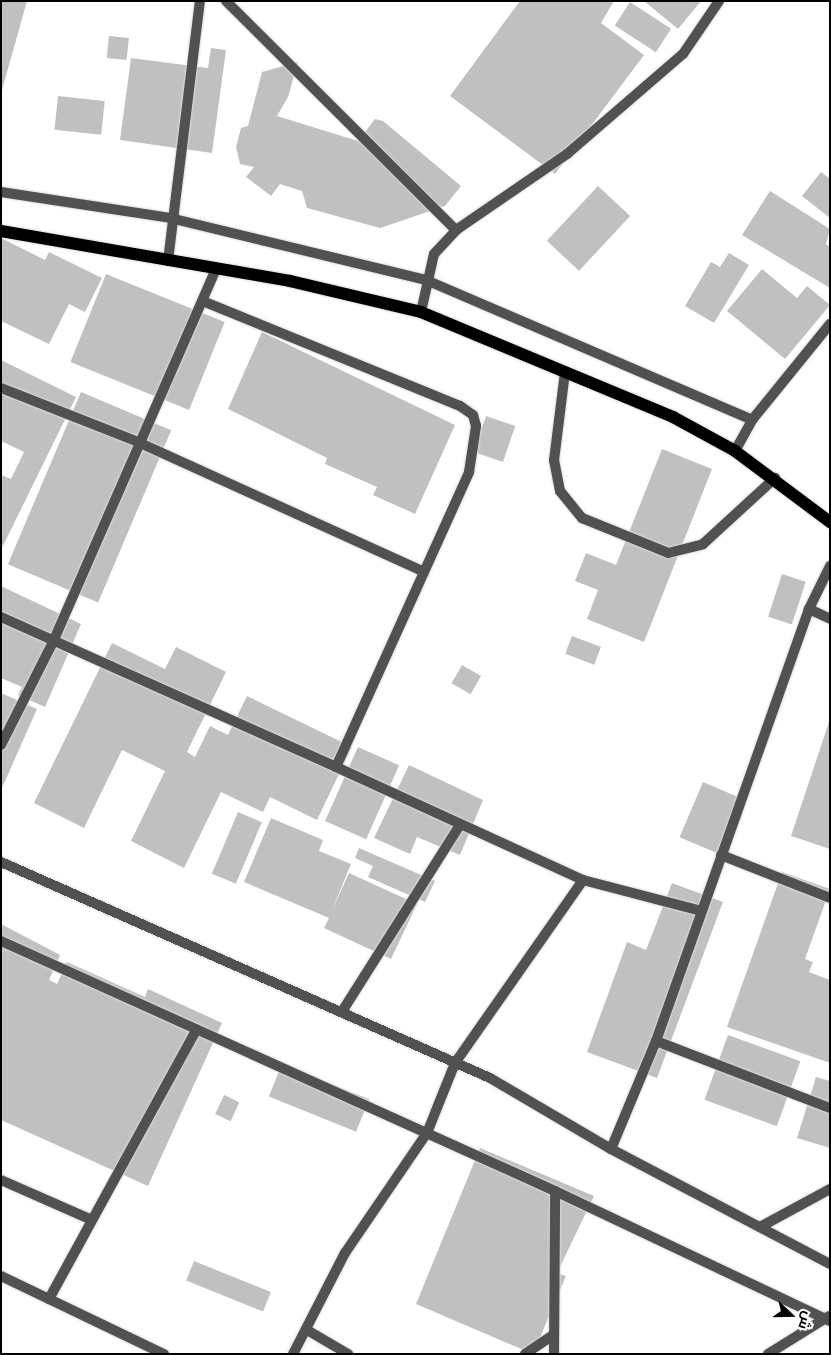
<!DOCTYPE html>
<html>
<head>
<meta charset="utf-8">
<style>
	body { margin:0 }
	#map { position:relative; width:831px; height:1355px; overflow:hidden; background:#fff; font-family:"Nunito Sans",Cairo,sans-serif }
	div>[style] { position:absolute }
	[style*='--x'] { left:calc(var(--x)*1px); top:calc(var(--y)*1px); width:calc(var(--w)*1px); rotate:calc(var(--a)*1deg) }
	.building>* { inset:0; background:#c0c0c0; transform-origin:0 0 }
	.roads { filter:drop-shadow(0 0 1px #dbdbdb) drop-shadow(0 0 1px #dbdbdb) }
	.service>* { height:10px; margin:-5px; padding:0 5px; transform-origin:5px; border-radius:5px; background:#515151 }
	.minor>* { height:10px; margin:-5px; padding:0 5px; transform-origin:5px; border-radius:5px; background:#515151 }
	.primary>* { height:12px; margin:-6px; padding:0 6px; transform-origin:6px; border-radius:6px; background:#000 }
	span { translate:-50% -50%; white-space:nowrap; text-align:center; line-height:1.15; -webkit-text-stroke:5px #fff; paint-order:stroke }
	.frame { position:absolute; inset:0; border:2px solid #000; pointer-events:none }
	.north { position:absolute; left:766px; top:1290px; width:50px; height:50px; -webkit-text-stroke:4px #fff; paint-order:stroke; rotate:111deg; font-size:14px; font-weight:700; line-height:20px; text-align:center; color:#000 }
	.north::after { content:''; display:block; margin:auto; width:18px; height:22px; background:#000; clip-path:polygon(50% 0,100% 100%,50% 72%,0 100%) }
</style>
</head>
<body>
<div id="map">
	<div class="building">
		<i style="clip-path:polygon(1px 1px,27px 1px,2px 90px,1px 90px)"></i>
		<i style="clip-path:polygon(520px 1px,614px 1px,601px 23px,644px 55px,555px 174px,450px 96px)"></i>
		<i style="clip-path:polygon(644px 1px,701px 1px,678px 29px)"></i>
		<i style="left:630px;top:2px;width:49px;height:28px;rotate:33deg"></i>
		<i style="left:109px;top:36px;width:20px;height:22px;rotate:6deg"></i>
		<i style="clip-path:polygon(211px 48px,226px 50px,212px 153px,120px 140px,131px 58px,208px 68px)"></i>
		<i style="clip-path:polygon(298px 62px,288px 97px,277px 116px,358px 141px,375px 119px,383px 121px,461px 186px,445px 206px,380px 228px,307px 208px,302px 191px,280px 184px,271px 196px,246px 177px,254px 167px,240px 164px,236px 147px,241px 128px,248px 126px,262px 72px)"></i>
		<i style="left:58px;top:96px;width:47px;height:34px;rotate:6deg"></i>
		<i style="clip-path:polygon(821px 172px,830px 179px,830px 218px,802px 196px)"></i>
		<i style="left:598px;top:186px;width:44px;height:75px;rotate:43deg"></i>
		<i style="clip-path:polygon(770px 191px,830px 229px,826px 244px,830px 247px,830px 288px,742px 235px)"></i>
		<i style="clip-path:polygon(1px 238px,45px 260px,49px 252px,102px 278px,85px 312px,69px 304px,49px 344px,1px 321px)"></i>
		<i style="clip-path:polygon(729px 253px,749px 265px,714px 323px,685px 306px,711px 262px,720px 267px)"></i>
		<i style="clip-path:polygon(762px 269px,797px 298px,807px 286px,830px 305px,785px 359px,727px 311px)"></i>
		<i style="left:106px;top:274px;width:128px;height:95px;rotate:22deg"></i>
		<i style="clip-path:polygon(262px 332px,455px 425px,415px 514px,373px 495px,377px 487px,325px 464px,327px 458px,228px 409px)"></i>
		<i style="clip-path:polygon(1px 360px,76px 397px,1px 550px,1px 475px,11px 479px,24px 452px,1px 441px)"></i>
		<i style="left:81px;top:392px;width:98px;height:187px;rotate:23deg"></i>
		<i style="left:486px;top:416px;width:31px;height:38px;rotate:19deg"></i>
		<i style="clip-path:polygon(662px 449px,712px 469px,644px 642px,587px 619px,598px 590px,575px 581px,586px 553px,616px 565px)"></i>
		<i style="left:782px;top:574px;width:25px;height:45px;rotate:18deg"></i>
		<i style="clip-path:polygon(1px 586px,81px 624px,45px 707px,18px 695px,22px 687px,1px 678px)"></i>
		<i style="left:572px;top:636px;width:31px;height:19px;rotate:21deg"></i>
		<i style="clip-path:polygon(112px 643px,165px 669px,176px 647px,226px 672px,187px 752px,195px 757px,210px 726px,228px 735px,247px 696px,352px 747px,317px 820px,270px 797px,263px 812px,221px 792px,184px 868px,131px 841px,165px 771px,122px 750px,84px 828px,34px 803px)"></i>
		<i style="left:462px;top:665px;width:22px;height:21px;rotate:30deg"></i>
		<i style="clip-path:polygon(1px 693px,37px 709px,1px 790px)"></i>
		<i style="clip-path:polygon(829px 722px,830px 723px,830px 849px,791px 836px)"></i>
		<i style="left:358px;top:747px;width:45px;height:81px;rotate:24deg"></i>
		<i style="clip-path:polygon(409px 765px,483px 800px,460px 855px,417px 837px,410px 854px,374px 838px)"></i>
		<i style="left:703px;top:782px;width:40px;height:60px;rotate:23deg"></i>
		<i style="left:238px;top:812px;width:26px;height:67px;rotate:23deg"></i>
		<i style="clip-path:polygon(271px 818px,323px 840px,319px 851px,351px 864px,332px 910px,349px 873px,417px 904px,391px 959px,324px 928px,329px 918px,244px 882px)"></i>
		<i style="clip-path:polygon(359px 848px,435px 881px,425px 902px,368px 877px,373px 866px,355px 858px)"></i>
		<i style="clip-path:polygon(782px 872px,830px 889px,805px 959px,813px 962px,809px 972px,830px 980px,830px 1063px,727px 1027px)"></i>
		<i style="clip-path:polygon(672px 883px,723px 902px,657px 1078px,587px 1052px,627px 942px,646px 950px)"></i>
		<i style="clip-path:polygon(1px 924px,60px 955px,49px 980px,57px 984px,67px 962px,145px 997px,148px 989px,222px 1023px,148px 1186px,1px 1120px)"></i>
		<i style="left:728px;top:1035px;width:77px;height:69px;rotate:20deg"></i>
		<i style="left:282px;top:1064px;width:94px;height:35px;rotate:22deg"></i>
		<i style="clip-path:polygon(816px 1077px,830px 1081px,830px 1148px,797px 1138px)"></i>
		<i style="left:224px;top:1095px;width:17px;height:21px;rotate:25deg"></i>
		<i style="clip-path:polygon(480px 1148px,594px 1196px,557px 1273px,566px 1276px,533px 1354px,416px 1304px)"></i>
		<i style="left:194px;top:1261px;width:83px;height:21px;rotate:22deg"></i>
	</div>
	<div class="roads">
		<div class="service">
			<i style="--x:1;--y:192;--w:171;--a:8.7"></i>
			<i style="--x:170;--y:218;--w:263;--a:13.6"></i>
			<i style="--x:426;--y:280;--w:355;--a:23.2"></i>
			<i style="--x:565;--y:372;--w:89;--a:97.1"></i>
			<i style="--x:554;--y:460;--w:32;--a:79"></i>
			<i style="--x:560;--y:491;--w:35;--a:51"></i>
			<i style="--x:582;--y:518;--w:93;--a:22.1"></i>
			<i style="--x:668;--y:553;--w:36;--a:-14"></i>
			<i style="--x:703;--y:544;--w:98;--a:-42.5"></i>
			<i style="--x:735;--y:451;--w:35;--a:-61"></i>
			<i style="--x:752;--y:420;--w:124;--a:-50.9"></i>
		</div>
		<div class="minor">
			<i style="--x:226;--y:1;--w:325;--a:44.9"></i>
			<i style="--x:168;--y:261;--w:262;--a:-83"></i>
			<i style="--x:421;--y:312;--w:59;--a:-77.4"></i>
			<i style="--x:434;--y:254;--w:33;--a:-47"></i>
			<i style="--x:456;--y:230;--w:135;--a:-34.4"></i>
			<i style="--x:567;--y:154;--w:153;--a:-40.8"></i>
			<i style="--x:683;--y:54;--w:64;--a:-55.8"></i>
			<i style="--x:1;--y:388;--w:147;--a:21.5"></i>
			<i style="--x:138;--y:442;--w:312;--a:24.4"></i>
			<i style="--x:809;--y:609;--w:23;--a:25"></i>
			<i style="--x:1;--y:617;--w:367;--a:24.1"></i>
			<i style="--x:336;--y:767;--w:324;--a:-65.7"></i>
			<i style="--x:469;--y:472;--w:47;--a:-81.3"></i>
			<i style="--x:476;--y:426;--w:11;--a:-105"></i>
			<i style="--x:473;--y:415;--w:16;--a:-145"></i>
			<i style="--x:460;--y:406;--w:278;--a:-157.8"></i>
			<i style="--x:1;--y:745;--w:115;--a:-63.2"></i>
			<i style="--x:53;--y:642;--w:407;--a:-66.4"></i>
			<i style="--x:336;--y:767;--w:272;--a:24.6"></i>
			<i style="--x:583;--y:880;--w:122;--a:14.7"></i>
			<i style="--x:721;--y:855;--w:117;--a:21.5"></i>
			<i style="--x:1;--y:862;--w:535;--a:23.83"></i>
			<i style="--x:490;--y:1078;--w:140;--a:30.4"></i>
			<i style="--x:611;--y:1149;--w:247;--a:27.7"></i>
			<i style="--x:1;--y:941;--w:608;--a:24.29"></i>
			<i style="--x:555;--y:1191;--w:304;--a:25.3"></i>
			<i style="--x:343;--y:1010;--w:219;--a:-57.7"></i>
			<i style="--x:656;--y:1041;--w:186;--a:21.1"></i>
			<i style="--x:611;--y:1149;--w:117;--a:-67.4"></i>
			<i style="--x:656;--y:1041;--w:458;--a:-70.5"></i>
			<i style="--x:809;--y:609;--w:48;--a:-64"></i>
			<i style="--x:1;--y:1180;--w:99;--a:23.7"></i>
			<i style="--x:760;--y:1227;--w:80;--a:-28.5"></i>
			<i style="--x:1;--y:1276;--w:181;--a:25.6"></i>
			<i style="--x:49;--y:1299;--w:307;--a:-61.3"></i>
			<i style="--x:307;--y:1330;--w:48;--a:30.3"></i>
			<i style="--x:293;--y:1354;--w:114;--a:-62.8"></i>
			<i style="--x:345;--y:1253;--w:145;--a:-55.7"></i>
			<i style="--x:427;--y:1133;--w:75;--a:-68.2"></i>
			<i style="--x:455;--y:1063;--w:223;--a:-55"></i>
			<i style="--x:525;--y:1354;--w:34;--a:-34"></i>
			<i style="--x:554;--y:1354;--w:163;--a:-89.6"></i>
			<i style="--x:768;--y:1354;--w:72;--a:-31.9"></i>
		</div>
		<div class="primary">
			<i style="--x:1;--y:231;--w:293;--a:9.8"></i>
			<i style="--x:290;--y:281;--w:135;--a:13.3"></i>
			<i style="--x:421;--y:312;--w:273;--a:22.6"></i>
			<i style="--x:673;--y:417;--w:71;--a:28.7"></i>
			<i style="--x:735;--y:451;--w:119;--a:36.8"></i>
		</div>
	</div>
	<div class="frame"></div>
	<div class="north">ش</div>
</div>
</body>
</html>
